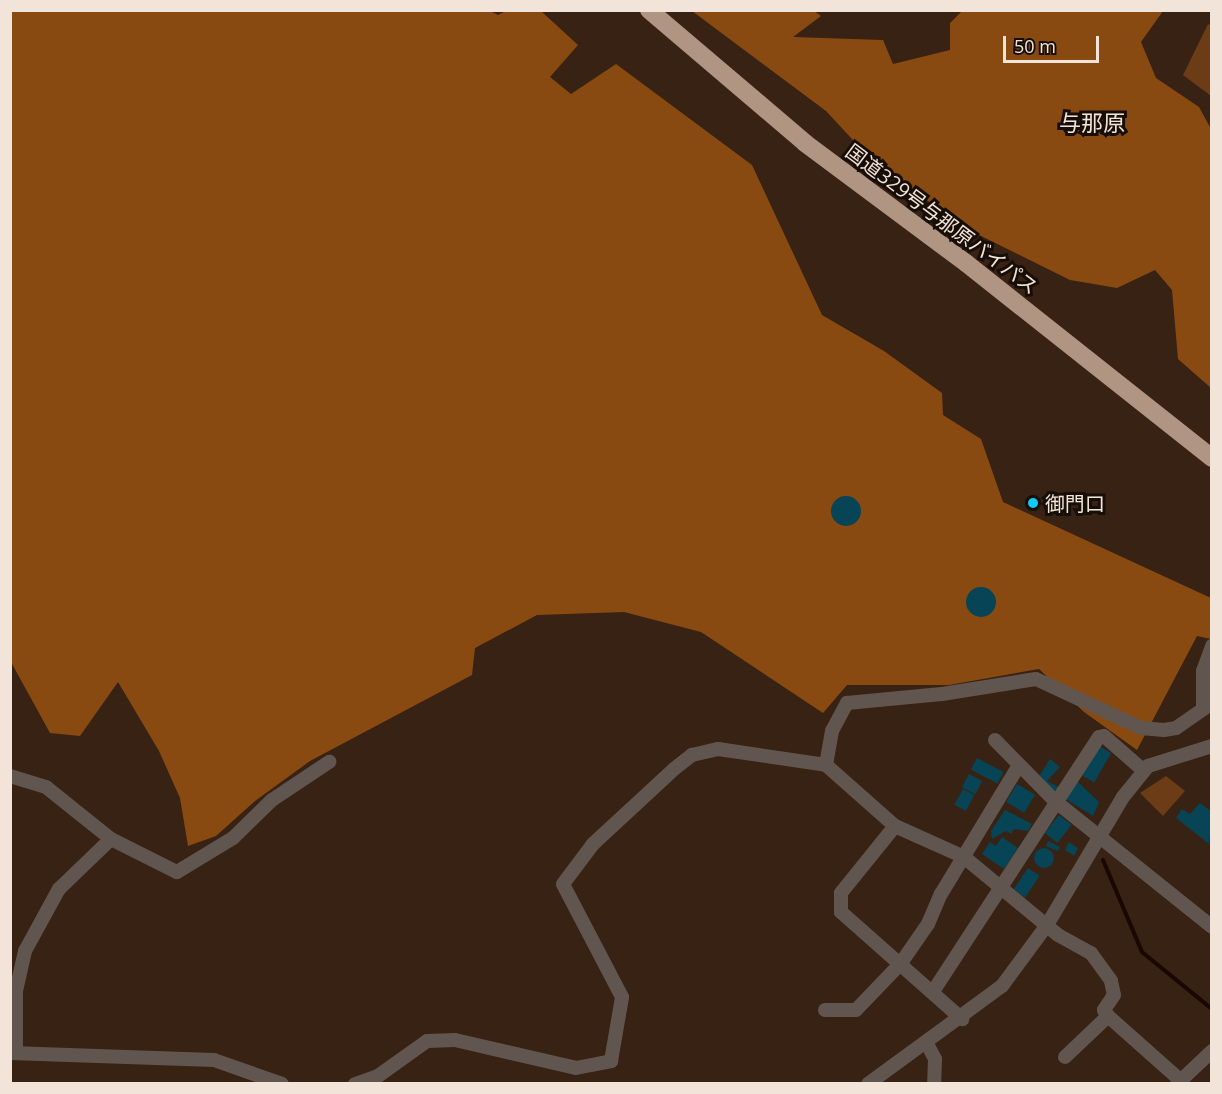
<!DOCTYPE html>
<html>
<head>
<meta charset="utf-8">
<style>
	body { margin:0 }
	#map { position:relative; width:1222px; height:1094px; overflow:hidden; background:#382213; font-family:"Open Sans","Noto Sans JP",sans-serif }
	div>[style] { position:absolute }
	[style*='--x'] { left:calc(var(--x)*1px); top:calc(var(--y)*1px); width:calc(var(--w)*1px); rotate:calc(var(--a)*1deg) }
	.green>* { inset:0; background:#6b3c16 }
	.forest>* { inset:0; background:#894a12 }
	.stream>* { height:4px; margin:-2px; padding:0 2px; transform-origin:2px; border-radius:2px; background:#1a0700 }
	.building>* { inset:0; background:#074556; transform-origin:0 0 }
	.round { border-radius:50% }
	.minor>* { height:14px; margin:-7px; padding:0 7px; transform-origin:7px; border-radius:7px; background:#61564f }
	.highway>* { height:18px; margin:-9px; padding:0 9px; transform-origin:9px; border-radius:9px; background:#b09582 }
	.dots>* { width:16px; height:16px; translate:-50% -50%; box-sizing:border-box; border:3px solid #180e08; border-radius:50% }
	span { translate:-50% -50%; white-space:nowrap; text-align:center; line-height:1.15; -webkit-text-stroke:6px #180e08; paint-order:stroke }
	.street-label { font-size:20px; color:#f3e4da }
	.poi-label { font-size:20px; color:#f3e4da }
	.left { translate:0 -50%; text-align:left }
	.quarter-label { font-size:22px; color:#f3e4da }
	.frame { position:absolute; inset:0; border:12px solid #f3e4da; pointer-events:none }
	.scale { position:absolute; left:1003px; top:36px; width:96px; height:27px; box-sizing:border-box; border:3px solid #f3e4da; border-top:0; padding-left:8px; font-size:18px; line-height:21px; white-space:nowrap; color:#f3e4da; -webkit-text-stroke:4px #180e08; paint-order:stroke }
</style>
</head>
<body>
<div id="map">
	<div class="green">
		<i style="clip-path:polygon(1208px 24px,1212px 26px,1211px 96px,1183px 75px)"></i>
		<i style="clip-path:polygon(1166px 776px,1185px 791px,1163px 816px,1140px 793px)"></i>
	</div>
	<div class="forest">
		<i style="clip-path:polygon(488px 10px,498px 15px,506px 11px,541px 11px,578px 45px,550px 77px,571px 94px,616px 64px,752px 165px,822px 315px,884px 351px,942px 393px,943px 415px,981px 439px,1003px 502px,1211px 598px,1211px 639px,1197px 636px,1137px 750px,1084px 712px,1039px 669px,949px 685px,847px 685px,823px 713px,701px 632px,624px 612px,537px 615px,475px 648px,472px 675px,310px 761px,255px 801px,216px 836px,188px 846px,180px 798px,159px 751px,118px 682px,80px 736px,50px 733px,11px 662px,10px 11px)"></i>
		<i style="clip-path:polygon(692px 11px,814px 11px,821px 16px,793px 37px,883px 40px,893px 64px,950px 50px,950px 23px,962px 11px,1163px 11px,1141px 42px,1156px 78px,1199px 107px,1211px 129px,1211px 388px,1178px 359px,1172px 290px,1155px 270px,1117px 288px,1070px 280px,961px 226px,865px 153px,826px 111px)"></i>
	</div>
	<div class="stream">
		<i style="--x:1103;--y:860;--w:100;--a:67"></i>
		<i style="--x:1142;--y:952;--w:90;--a:39.2"></i>
	</div>
	<div class="building">
		<i class="round" style="left:831px;top:496px;width:30px;height:30px"></i>
		<i class="round" style="left:966px;top:587px;width:30px;height:30px"></i>
		<i style="left:1099px;top:746px;width:14px;height:34px;rotate:30deg"></i>
		<i style="left:977px;top:758px;width:30px;height:13px;rotate:28deg"></i>
		<i style="clip-path:polygon(1050px 759px,1060px 767px,1047px 781px,1059px 787px,1054px 793px,1038px 778px)"></i>
		<i style="left:969px;top:774px;width:15px;height:15px;rotate:28deg"></i>
		<i style="clip-path:polygon(1077px 781px,1099px 802px,1093px 816px,1064px 798px)"></i>
		<i style="left:1017px;top:784px;width:21px;height:21px;rotate:31deg"></i>
		<i style="left:963px;top:789px;width:13px;height:18px;rotate:29deg"></i>
		<i style="clip-path:polygon(1200px 803px,1212px 812px,1209px 844px,1176px 818px,1182px 809px,1190px 814px)"></i>
		<i style="clip-path:polygon(1005px 810px,1032px 824px,1028px 831px,1014px 829px,1011px 834px,1006px 831px,992px 839px,991px 831px)"></i>
		<i style="left:1059px;top:815px;width:16px;height:23px;rotate:38deg"></i>
		<i style="clip-path:polygon(1002px 837px,1018px 848px,1004px 869px,982px 854px,990px 842px,996px 846px)"></i>
		<i style="clip-path:polygon(1048px 841px,1060px 847px,1058px 851px,1046px 846px)"></i>
		<i style="clip-path:polygon(1069px 842px,1078px 848px,1074px 856px,1065px 850px)"></i>
		<i class="round" style="left:1034px;top:848px;width:20px;height:20px"></i>
		<i style="left:1028px;top:868px;width:14px;height:26px;rotate:34deg"></i>
	</div>
	<div class="minor">
		<i style="--x:1203;--y:706;--w:35;--a:-90"></i>
		<i style="--x:1203;--y:671;--w:27;--a:-70"></i>
		<i style="--x:995;--y:740;--w:86;--a:45.5"></i>
		<i style="--x:1055;--y:801;--w:201;--a:38.7"></i>
		<i style="--x:826;--y:765;--w:35;--a:-80"></i>
		<i style="--x:832;--y:731;--w:32;--a:-62"></i>
		<i style="--x:847;--y:703;--w:95;--a:-5.4"></i>
		<i style="--x:942;--y:694;--w:95;--a:-9.1"></i>
		<i style="--x:1036;--y:679;--w:116;--a:25"></i>
		<i style="--x:1141;--y:728;--w:23;--a:5"></i>
		<i style="--x:1164;--y:730;--w:12;--a:-9"></i>
		<i style="--x:1176;--y:728;--w:44;--a:-34.8"></i>
		<i style="--x:10;--y:776;--w:38;--a:17"></i>
		<i style="--x:46;--y:787;--w:83;--a:38.7"></i>
		<i style="--x:111;--y:839;--w:74;--a:26.6"></i>
		<i style="--x:177;--y:872;--w:66;--a:-31.3"></i>
		<i style="--x:233;--y:838;--w:54;--a:-44.3"></i>
		<i style="--x:272;--y:800;--w:69;--a:-33.7"></i>
		<i style="--x:895;--y:826;--w:86;--a:128.9"></i>
		<i style="--x:841;--y:893;--w:19;--a:90"></i>
		<i style="--x:841;--y:912;--w:162;--a:41.5"></i>
		<i style="--x:934;--y:990;--w:302;--a:-56.9"></i>
		<i style="--x:1099;--y:737;--w:5;--a:-11"></i>
		<i style="--x:1104;--y:736;--w:53;--a:41.2"></i>
		<i style="--x:825;--y:1010;--w:31;--a:0"></i>
		<i style="--x:856;--y:1010;--w:65;--a:-46.2"></i>
		<i style="--x:901;--y:963;--w:47;--a:-55.3"></i>
		<i style="--x:928;--y:924;--w:33;--a:-67"></i>
		<i style="--x:941;--y:894;--w:151;--a:-58.8"></i>
		<i style="--x:926;--y:1042;--w:19;--a:62"></i>
		<i style="--x:935;--y:1059;--w:25;--a:92"></i>
		<i style="--x:10;--y:1053;--w:204;--a:2"></i>
		<i style="--x:214;--y:1060;--w:72;--a:19.4"></i>
		<i style="--x:16;--y:1053;--w:62;--a:-90"></i>
		<i style="--x:16;--y:991;--w:41;--a:-77.3"></i>
		<i style="--x:25;--y:951;--w:71;--a:-61.3"></i>
		<i style="--x:59;--y:889;--w:72;--a:-43.9"></i>
		<i style="--x:1065;--y:1057;--w:59;--a:-43.6"></i>
		<i style="--x:355;--y:1084;--w:24;--a:-19"></i>
		<i style="--x:378;--y:1076;--w:60;--a:-35.5"></i>
		<i style="--x:427;--y:1041;--w:28;--a:-2"></i>
		<i style="--x:455;--y:1040;--w:124;--a:13"></i>
		<i style="--x:576;--y:1068;--w:36;--a:-11"></i>
		<i style="--x:611;--y:1061;--w:65;--a:-80.2"></i>
		<i style="--x:622;--y:997;--w:127;--a:-117.6"></i>
		<i style="--x:563;--y:884;--w:50;--a:-53.1"></i>
		<i style="--x:593;--y:844;--w:110;--a:-42.8"></i>
		<i style="--x:674;--y:769;--w:23;--a:-38"></i>
		<i style="--x:692;--y:755;--w:27;--a:-13"></i>
		<i style="--x:718;--y:749;--w:109;--a:8.4"></i>
		<i style="--x:826;--y:765;--w:92;--a:41.5"></i>
		<i style="--x:895;--y:826;--w:76;--a:24.2"></i>
		<i style="--x:964;--y:857;--w:122;--a:39.7"></i>
		<i style="--x:1058;--y:935;--w:38;--a:29"></i>
		<i style="--x:1091;--y:953;--w:34;--a:54"></i>
		<i style="--x:1111;--y:981;--w:14;--a:78"></i>
		<i style="--x:1114;--y:995;--w:18;--a:124"></i>
		<i style="--x:1104;--y:1010;--w:7;--a:56"></i>
		<i style="--x:1108;--y:1016;--w:96;--a:41.6"></i>
		<i style="--x:868;--y:1084;--w:166;--a:-36.2"></i>
		<i style="--x:1002;--y:986;--w:76;--a:-53.6"></i>
		<i style="--x:1047;--y:925;--w:149;--a:-59.3"></i>
		<i style="--x:1123;--y:797;--w:40;--a:-51"></i>
		<i style="--x:1148;--y:766;--w:67;--a:-17.4"></i>
		<i style="--x:1177;--y:1084;--w:48;--a:-43.3"></i>
	</div>
	<div class="highway">
		<i style="--x:649;--y:10;--w:205;--a:40.4"></i>
		<i style="--x:805;--y:143;--w:201;--a:36.7"></i>
		<i style="--x:966;--y:263;--w:314;--a:38.4"></i>
	</div>
	<div class="dots">
		<i style="left:1033px;top:503px;background:#10cafa"></i>
	</div>
	<div class="street-label">
		<span style="left:942px;top:219px;rotate:37deg">国道329号与那原バイパス</span>
	</div>
	<div class="poi-label">
		<span class="left" style="left:1045px;top:503px">御門口</span>
	</div>
	<div class="quarter-label">
		<span style="left:1092px;top:123px">与那原</span>
	</div>
	<div class="frame"></div>
	<div class="scale">50 m</div>
</div>
</body>
</html>
